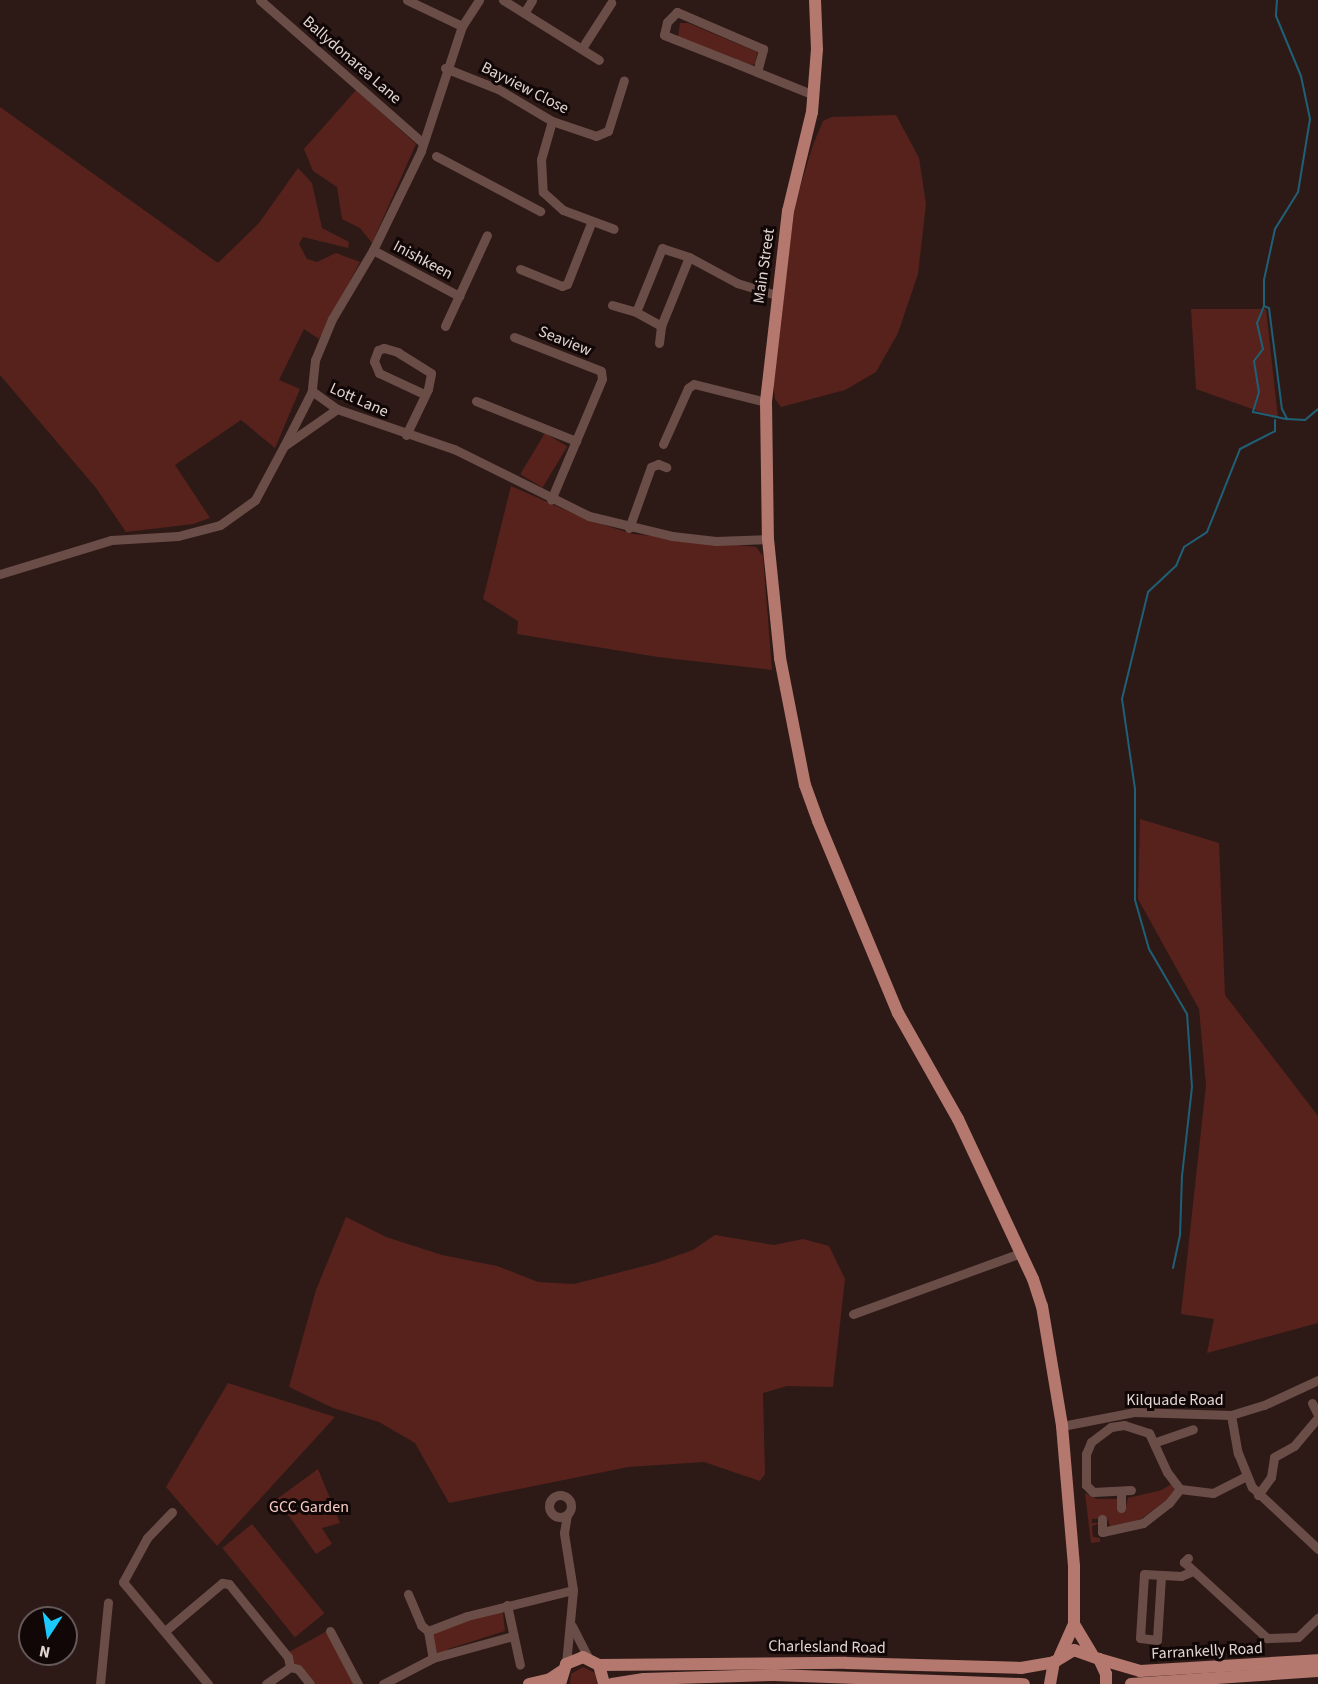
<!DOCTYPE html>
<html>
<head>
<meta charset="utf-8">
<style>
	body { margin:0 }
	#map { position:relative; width:1318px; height:1684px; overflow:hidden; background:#2d1a17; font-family:"Source Sans 3",sans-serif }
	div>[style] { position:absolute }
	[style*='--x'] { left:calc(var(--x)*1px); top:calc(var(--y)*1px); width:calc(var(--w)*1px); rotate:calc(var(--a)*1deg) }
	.green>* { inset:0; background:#57221b; transform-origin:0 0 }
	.stream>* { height:2px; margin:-1px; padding:0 1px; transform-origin:1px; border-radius:1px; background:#1f6077 }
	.minor>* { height:9px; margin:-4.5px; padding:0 4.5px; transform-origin:4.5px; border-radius:4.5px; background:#6b4d48 }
	.minor>.ring { margin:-4.5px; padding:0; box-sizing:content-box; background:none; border:9px solid #6b4d48; border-radius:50% }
	.major>* { height:12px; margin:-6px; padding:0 6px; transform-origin:6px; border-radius:6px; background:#b5786e }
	span { translate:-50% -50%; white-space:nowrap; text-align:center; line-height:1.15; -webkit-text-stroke:6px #100706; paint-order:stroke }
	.street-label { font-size:16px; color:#e2d5d2 }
	.park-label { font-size:16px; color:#f6ccc5 }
	.north { position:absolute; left:18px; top:1606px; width:60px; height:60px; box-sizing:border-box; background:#100706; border:2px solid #645958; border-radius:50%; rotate:192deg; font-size:16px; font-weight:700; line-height:24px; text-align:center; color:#e2d5d2 }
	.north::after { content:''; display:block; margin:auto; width:21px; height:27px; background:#1cc9fc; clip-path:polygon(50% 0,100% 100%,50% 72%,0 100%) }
</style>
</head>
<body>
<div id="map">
	<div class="green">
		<i style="clip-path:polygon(680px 23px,688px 23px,757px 52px,756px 64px,752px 65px,678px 37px)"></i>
		<i style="clip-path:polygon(356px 90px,416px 144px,372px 243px,360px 228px,342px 219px,337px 187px,313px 171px,304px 149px)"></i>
		<i style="clip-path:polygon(0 107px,218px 263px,259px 223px,298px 168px,312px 183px,322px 228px,349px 242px,348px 248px,303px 237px,299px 244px,307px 259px,317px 262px,336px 253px,360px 262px,319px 339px,304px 329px,279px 380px,300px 389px,275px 448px,241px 420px,175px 465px,210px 518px,193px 524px,126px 532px,96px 488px,0 375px)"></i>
		<i style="clip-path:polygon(896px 115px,919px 158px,926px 204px,918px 274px,898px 333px,876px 372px,845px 390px,781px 407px,775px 399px,773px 383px,795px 204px,813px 145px,823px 121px,832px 117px)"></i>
		<i style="clip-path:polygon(1191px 309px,1266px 309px,1278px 418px,1196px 389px)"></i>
		<i style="left:545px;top:433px;width:26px;height:48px;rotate:31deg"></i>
		<i style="clip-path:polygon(511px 486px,588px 520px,633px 534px,756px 547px,763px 556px,772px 670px,658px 657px,517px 634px,518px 621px,483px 599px)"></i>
		<i style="clip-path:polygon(1140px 819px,1219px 843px,1225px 995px,1318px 1116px,1318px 1323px,1207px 1353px,1214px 1319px,1181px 1314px,1206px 1085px,1199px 1009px,1138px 899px)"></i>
		<i style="clip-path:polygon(346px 1217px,386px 1237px,442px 1255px,497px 1266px,538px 1282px,574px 1284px,656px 1263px,693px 1250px,715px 1235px,774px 1245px,803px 1239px,829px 1246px,845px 1279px,833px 1387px,787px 1386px,763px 1393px,765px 1474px,760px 1481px,704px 1462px,628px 1467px,449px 1503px,415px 1443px,379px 1422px,333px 1408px,289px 1387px,316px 1290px)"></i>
		<i style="clip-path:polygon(228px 1383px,335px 1417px,217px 1546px,166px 1487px)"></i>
		<i style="clip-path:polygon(318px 1469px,340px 1523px,322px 1528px,332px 1544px,316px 1554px,277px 1499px)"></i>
		<i style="clip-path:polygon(1171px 1484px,1176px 1493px,1141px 1519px,1111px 1528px,1107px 1518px,1092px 1519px,1092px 1523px,1100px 1523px,1092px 1526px,1093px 1537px,1100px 1538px,1100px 1542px,1091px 1543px,1085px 1493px,1097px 1499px,1119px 1499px,1120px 1507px,1126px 1507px,1128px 1498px,1162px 1490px)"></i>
		<i style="left:252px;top:1524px;width:115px;height:38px;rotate:51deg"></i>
		<i style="clip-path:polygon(497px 1611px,503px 1613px,505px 1631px,448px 1649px,447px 1654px,435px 1652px,430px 1637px,433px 1631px)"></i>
		<i style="clip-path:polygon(327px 1631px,355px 1684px,316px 1684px,292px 1661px,289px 1652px)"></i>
		<i style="clip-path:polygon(583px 1667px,595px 1673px,597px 1684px,570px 1684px,571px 1674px)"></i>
	</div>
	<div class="stream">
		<i style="--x:1277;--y:0;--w:16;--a:94"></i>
		<i style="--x:1276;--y:16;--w:65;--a:67.4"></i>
		<i style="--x:1301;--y:76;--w:44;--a:78.2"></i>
		<i style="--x:1310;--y:119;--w:74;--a:99.3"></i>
		<i style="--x:1298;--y:192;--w:44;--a:121.9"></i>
		<i style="--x:1275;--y:229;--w:52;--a:102.2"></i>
		<i style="--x:1264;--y:280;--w:26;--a:90"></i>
		<i style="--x:1264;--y:306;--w:5;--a:22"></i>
		<i style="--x:1269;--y:308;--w:102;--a:82.7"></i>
		<i style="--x:1282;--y:409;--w:11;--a:63"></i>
		<i style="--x:1287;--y:419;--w:18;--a:3"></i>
		<i style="--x:1305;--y:420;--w:17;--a:-40"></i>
		<i style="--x:1264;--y:306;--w:18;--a:112"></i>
		<i style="--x:1257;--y:323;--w:27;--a:77"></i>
		<i style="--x:1263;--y:349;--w:15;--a:127"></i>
		<i style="--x:1254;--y:361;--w:31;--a:81"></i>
		<i style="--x:1259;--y:392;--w:21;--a:107"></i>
		<i style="--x:1253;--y:412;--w:35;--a:12"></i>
		<i style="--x:1173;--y:1268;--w:33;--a:-78"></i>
		<i style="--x:1180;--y:1236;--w:60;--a:-88.1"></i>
		<i style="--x:1182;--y:1176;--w:90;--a:-83.6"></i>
		<i style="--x:1192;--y:1087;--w:73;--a:-93.9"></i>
		<i style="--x:1187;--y:1014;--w:75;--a:-120.3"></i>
		<i style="--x:1149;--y:949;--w:51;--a:-105.9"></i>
		<i style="--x:1135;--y:900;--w:111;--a:-90"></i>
		<i style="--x:1135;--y:789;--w:91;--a:-98.2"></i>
		<i style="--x:1122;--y:699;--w:110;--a:-76.3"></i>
		<i style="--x:1148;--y:592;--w:38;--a:-43"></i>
		<i style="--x:1176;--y:566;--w:21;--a:-67"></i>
		<i style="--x:1184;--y:547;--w:27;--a:-33"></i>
		<i style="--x:1207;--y:532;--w:89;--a:-68.3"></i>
		<i style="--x:1240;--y:449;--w:39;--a:-27"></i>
		<i style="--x:1275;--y:431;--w:11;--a:-90"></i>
	</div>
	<div class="minor">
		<i style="--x:260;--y:0;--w:217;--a:41.3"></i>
		<i style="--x:407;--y:0;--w:61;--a:25.3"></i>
		<i style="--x:479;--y:0;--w:31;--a:123"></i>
		<i style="--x:462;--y:26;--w:132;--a:108.2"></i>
		<i style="--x:421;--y:151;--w:110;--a:115.9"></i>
		<i style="--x:373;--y:250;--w:80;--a:120.7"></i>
		<i style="--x:332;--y:319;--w:44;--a:112.5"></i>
		<i style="--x:315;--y:360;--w:31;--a:96"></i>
		<i style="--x:312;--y:391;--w:31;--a:36"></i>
		<i style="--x:337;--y:409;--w:124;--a:18.9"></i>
		<i style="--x:454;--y:449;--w:151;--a:26.4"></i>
		<i style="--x:589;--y:516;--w:85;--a:13.5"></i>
		<i style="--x:672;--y:536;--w:44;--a:6.5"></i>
		<i style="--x:716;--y:541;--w:52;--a:-2.2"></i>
		<i style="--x:503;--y:0;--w:113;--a:32"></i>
		<i style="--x:524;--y:13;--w:15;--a:-58"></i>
		<i style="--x:582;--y:48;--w:54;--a:-57.2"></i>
		<i style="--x:445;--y:68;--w:57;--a:21.6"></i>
		<i style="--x:498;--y:89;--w:63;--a:30.7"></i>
		<i style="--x:552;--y:121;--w:46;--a:18.8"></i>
		<i style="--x:596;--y:136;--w:13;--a:-23"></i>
		<i style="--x:608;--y:131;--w:53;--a:-72.6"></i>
		<i style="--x:757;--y:72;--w:24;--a:-75"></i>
		<i style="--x:763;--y:49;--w:94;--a:-156.7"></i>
		<i style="--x:677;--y:12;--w:14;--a:135"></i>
		<i style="--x:667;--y:22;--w:13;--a:103"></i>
		<i style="--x:664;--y:35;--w:76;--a:21.5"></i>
		<i style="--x:735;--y:63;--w:24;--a:22"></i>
		<i style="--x:757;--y:72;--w:61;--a:22"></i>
		<i style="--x:552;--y:121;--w:40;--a:106"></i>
		<i style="--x:541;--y:159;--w:33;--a:87"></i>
		<i style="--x:543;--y:192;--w:27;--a:42"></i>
		<i style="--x:563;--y:210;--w:54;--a:20.4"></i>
		<i style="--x:436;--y:156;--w:118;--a:27.9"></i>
		<i style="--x:373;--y:250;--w:98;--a:28.1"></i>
		<i style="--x:689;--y:257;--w:55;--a:28.4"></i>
		<i style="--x:737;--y:283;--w:41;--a:17.1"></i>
		<i style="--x:520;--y:269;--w:45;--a:22"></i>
		<i style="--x:562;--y:286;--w:5;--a:-22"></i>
		<i style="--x:567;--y:284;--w:66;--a:-68.5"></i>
		<i style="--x:612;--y:305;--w:25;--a:16"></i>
		<i style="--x:445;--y:326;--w:100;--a:-65.2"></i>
		<i style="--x:514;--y:337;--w:93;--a:21.3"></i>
		<i style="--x:601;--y:371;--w:8;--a:83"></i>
		<i style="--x:602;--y:379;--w:131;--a:112.9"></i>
		<i style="--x:659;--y:343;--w:17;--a:-83"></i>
		<i style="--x:661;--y:326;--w:74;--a:-67.9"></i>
		<i style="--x:689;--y:257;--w:28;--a:-162"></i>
		<i style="--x:662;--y:248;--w:69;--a:112.1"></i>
		<i style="--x:636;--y:312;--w:29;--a:29"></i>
		<i style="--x:476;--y:401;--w:108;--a:21.8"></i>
		<i style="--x:406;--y:435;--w:51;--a:-64.4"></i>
		<i style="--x:428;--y:389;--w:16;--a:-79"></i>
		<i style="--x:431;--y:373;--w:39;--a:-148"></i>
		<i style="--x:398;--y:352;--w:15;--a:-164"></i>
		<i style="--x:384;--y:348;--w:6;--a:162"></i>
		<i style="--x:378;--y:350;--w:12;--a:110"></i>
		<i style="--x:374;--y:361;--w:13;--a:67"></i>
		<i style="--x:379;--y:373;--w:50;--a:25"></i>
		<i style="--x:285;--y:444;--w:59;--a:-63"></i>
		<i style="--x:663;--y:444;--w:61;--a:-65.9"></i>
		<i style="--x:688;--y:388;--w:7;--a:-34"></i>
		<i style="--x:694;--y:384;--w:74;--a:14"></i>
		<i style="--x:629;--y:528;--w:65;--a:-70.2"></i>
		<i style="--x:651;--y:467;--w:8;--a:-23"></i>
		<i style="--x:658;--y:464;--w:9;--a:21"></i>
		<i style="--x:0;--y:574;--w:116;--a:-17"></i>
		<i style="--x:111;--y:540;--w:67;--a:-3.4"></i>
		<i style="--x:178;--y:536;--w:43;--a:-14.7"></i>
		<i style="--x:220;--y:525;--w:43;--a:-35.5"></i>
		<i style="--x:255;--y:500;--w:61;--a:-61.8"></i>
		<i style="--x:284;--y:446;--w:65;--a:-34.9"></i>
		<i style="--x:853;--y:1314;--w:179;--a:-20"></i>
		<i style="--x:1312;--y:1403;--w:13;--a:63"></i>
		<i style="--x:1231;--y:1415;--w:39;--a:80"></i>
		<i style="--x:1238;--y:1453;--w:37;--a:68"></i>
		<i style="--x:1252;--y:1487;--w:91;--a:43.2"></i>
		<i style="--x:1062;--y:1426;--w:73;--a:-11"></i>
		<i style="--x:1134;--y:1412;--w:97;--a:1.8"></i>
		<i style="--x:1231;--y:1415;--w:34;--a:-17"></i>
		<i style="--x:1264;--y:1405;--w:60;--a:-24.8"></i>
		<i style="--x:1156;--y:1442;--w:39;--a:-19"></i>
		<i style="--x:1131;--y:1490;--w:38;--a:177"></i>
		<i style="--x:1093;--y:1492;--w:10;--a:-135"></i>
		<i style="--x:1086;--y:1485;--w:31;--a:-90"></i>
		<i style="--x:1086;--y:1454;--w:13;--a:-67"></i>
		<i style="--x:1091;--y:1442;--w:25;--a:-37"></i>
		<i style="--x:1111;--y:1427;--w:13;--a:-9"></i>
		<i style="--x:1124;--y:1425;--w:26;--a:18"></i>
		<i style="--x:1149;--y:1433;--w:43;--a:65.2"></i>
		<i style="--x:1167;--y:1472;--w:21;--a:53"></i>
		<i style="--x:1180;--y:1489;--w:33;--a:7"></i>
		<i style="--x:1213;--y:1493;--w:37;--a:-27"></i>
		<i style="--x:1121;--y:1491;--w:17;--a:90"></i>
		<i class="ring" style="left:549px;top:1495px;width:13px;height:13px"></i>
		<i style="--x:1258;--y:1495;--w:22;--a:-54"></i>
		<i style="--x:1271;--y:1477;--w:20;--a:-81"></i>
		<i style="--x:1274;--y:1457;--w:23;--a:-29"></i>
		<i style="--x:1294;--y:1446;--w:38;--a:-50"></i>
		<i style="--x:172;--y:1512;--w:36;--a:134"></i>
		<i style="--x:147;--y:1538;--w:50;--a:118.6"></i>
		<i style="--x:123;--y:1582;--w:133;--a:50.2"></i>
		<i style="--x:1102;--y:1519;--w:13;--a:90"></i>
		<i style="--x:1102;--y:1532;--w:42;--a:-12.4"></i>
		<i style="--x:1143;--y:1523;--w:33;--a:-38"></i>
		<i style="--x:1169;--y:1503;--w:18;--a:-52"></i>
		<i style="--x:1188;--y:1558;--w:6;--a:135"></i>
		<i style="--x:1184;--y:1562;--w:113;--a:42.5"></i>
		<i style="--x:1267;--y:1638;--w:31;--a:-2"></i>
		<i style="--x:1298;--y:1637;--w:28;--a:-44"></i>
		<i style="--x:1161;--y:1576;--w:64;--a:93.6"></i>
		<i style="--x:1157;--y:1640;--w:17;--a:-173"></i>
		<i style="--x:1140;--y:1638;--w:64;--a:-86.4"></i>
		<i style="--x:1144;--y:1574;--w:37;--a:3"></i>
		<i style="--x:1181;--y:1576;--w:13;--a:-23"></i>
		<i style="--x:408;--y:1594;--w:34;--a:67"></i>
		<i style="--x:421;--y:1625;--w:9;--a:41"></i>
		<i style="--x:428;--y:1631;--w:27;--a:80"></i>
		<i style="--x:433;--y:1658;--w:83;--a:-15.4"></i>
		<i style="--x:507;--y:1605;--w:61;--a:77.8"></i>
		<i style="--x:572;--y:1626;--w:36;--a:63"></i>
		<i style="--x:165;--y:1631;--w:75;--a:-40.1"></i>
		<i style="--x:222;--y:1583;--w:7;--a:8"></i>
		<i style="--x:229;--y:1584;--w:94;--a:51.1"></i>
		<i style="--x:288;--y:1657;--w:10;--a:79"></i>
		<i style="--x:330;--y:1631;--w:60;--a:62.2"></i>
		<i style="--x:428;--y:1631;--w:42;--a:-21"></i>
		<i style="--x:467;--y:1616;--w:109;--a:-13.8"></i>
		<i style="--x:566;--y:1664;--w:74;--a:-84.6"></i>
		<i style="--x:573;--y:1590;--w:58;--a:-99"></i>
		<i style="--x:564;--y:1533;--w:18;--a:-81"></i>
		<i style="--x:100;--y:1684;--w:82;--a:-84.4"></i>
		<i style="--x:266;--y:1684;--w:29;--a:-35"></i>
		<i style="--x:290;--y:1667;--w:8;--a:14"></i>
		<i style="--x:298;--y:1669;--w:19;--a:51"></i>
		<i style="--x:383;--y:1684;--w:56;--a:-27.5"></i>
	</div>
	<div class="major">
		<i style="--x:815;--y:0;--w:49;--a:87.7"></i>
		<i style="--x:817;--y:49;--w:63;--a:94.5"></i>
		<i style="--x:812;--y:112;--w:102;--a:103.6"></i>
		<i style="--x:788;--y:211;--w:192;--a:96.6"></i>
		<i style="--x:766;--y:402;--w:137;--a:89.2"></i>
		<i style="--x:768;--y:539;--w:120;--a:84.2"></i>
		<i style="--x:780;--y:658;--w:129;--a:78.9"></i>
		<i style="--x:805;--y:785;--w:38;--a:70"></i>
		<i style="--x:818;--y:821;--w:208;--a:67.4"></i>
		<i style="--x:898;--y:1013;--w:122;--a:60.5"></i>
		<i style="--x:958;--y:1119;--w:177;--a:64.9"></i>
		<i style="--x:1033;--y:1279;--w:28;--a:72"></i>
		<i style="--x:1042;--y:1306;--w:122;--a:80.5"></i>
		<i style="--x:1062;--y:1426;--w:141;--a:85.1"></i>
		<i style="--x:1074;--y:1566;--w:58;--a:90"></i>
		<i style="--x:1074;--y:1624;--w:35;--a:114"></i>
		<i style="--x:1074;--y:1624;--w:35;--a:59"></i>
		<i style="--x:1099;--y:1659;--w:43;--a:16.3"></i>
		<i style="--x:1140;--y:1671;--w:178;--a:-3.5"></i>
		<i style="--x:599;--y:1665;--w:247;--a:-0.5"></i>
		<i style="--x:846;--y:1663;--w:175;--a:1.6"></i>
		<i style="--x:1021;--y:1668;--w:34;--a:-10"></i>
		<i style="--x:529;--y:1684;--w:22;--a:-13"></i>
		<i style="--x:550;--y:1679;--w:14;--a:-34"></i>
		<i style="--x:560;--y:1684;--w:21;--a:-73"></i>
		<i style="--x:566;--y:1664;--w:18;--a:-22"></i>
		<i style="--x:583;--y:1657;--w:18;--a:27"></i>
		<i style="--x:599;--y:1665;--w:20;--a:75"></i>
		<i style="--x:612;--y:1684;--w:32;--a:-9"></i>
		<i style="--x:644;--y:1679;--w:130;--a:-1.8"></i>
		<i style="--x:774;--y:1675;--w:250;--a:2.1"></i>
		<i style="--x:1050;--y:1684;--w:22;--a:-80"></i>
		<i style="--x:1054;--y:1662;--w:23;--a:-31"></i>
		<i style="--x:1074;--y:1650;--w:27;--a:20"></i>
		<i style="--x:1099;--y:1659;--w:17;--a:65"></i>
		<i style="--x:1106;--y:1674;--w:10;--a:90"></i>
		<i style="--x:1131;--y:1684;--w:187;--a:-4"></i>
	</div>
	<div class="street-label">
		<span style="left:352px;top:60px;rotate:41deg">Ballydonarea Lane</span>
		<span style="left:525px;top:88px;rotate:27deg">Bayview Close</span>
		<span style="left:423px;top:260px;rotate:28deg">Inishkeen</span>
		<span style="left:764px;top:266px;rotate:-82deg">Main Street</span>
		<span style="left:565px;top:341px;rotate:22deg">Seaview</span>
		<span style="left:359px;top:400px;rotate:24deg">Lott Lane</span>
		<span style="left:1175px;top:1400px">Kilquade Road</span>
		<span style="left:827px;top:1647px;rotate:1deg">Charlesland Road</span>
		<span style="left:1207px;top:1651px;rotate:-3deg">Farrankelly Road</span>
	</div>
	<div class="park-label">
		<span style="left:309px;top:1507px">GCC Garden</span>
	</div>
	<div class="north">N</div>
</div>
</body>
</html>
